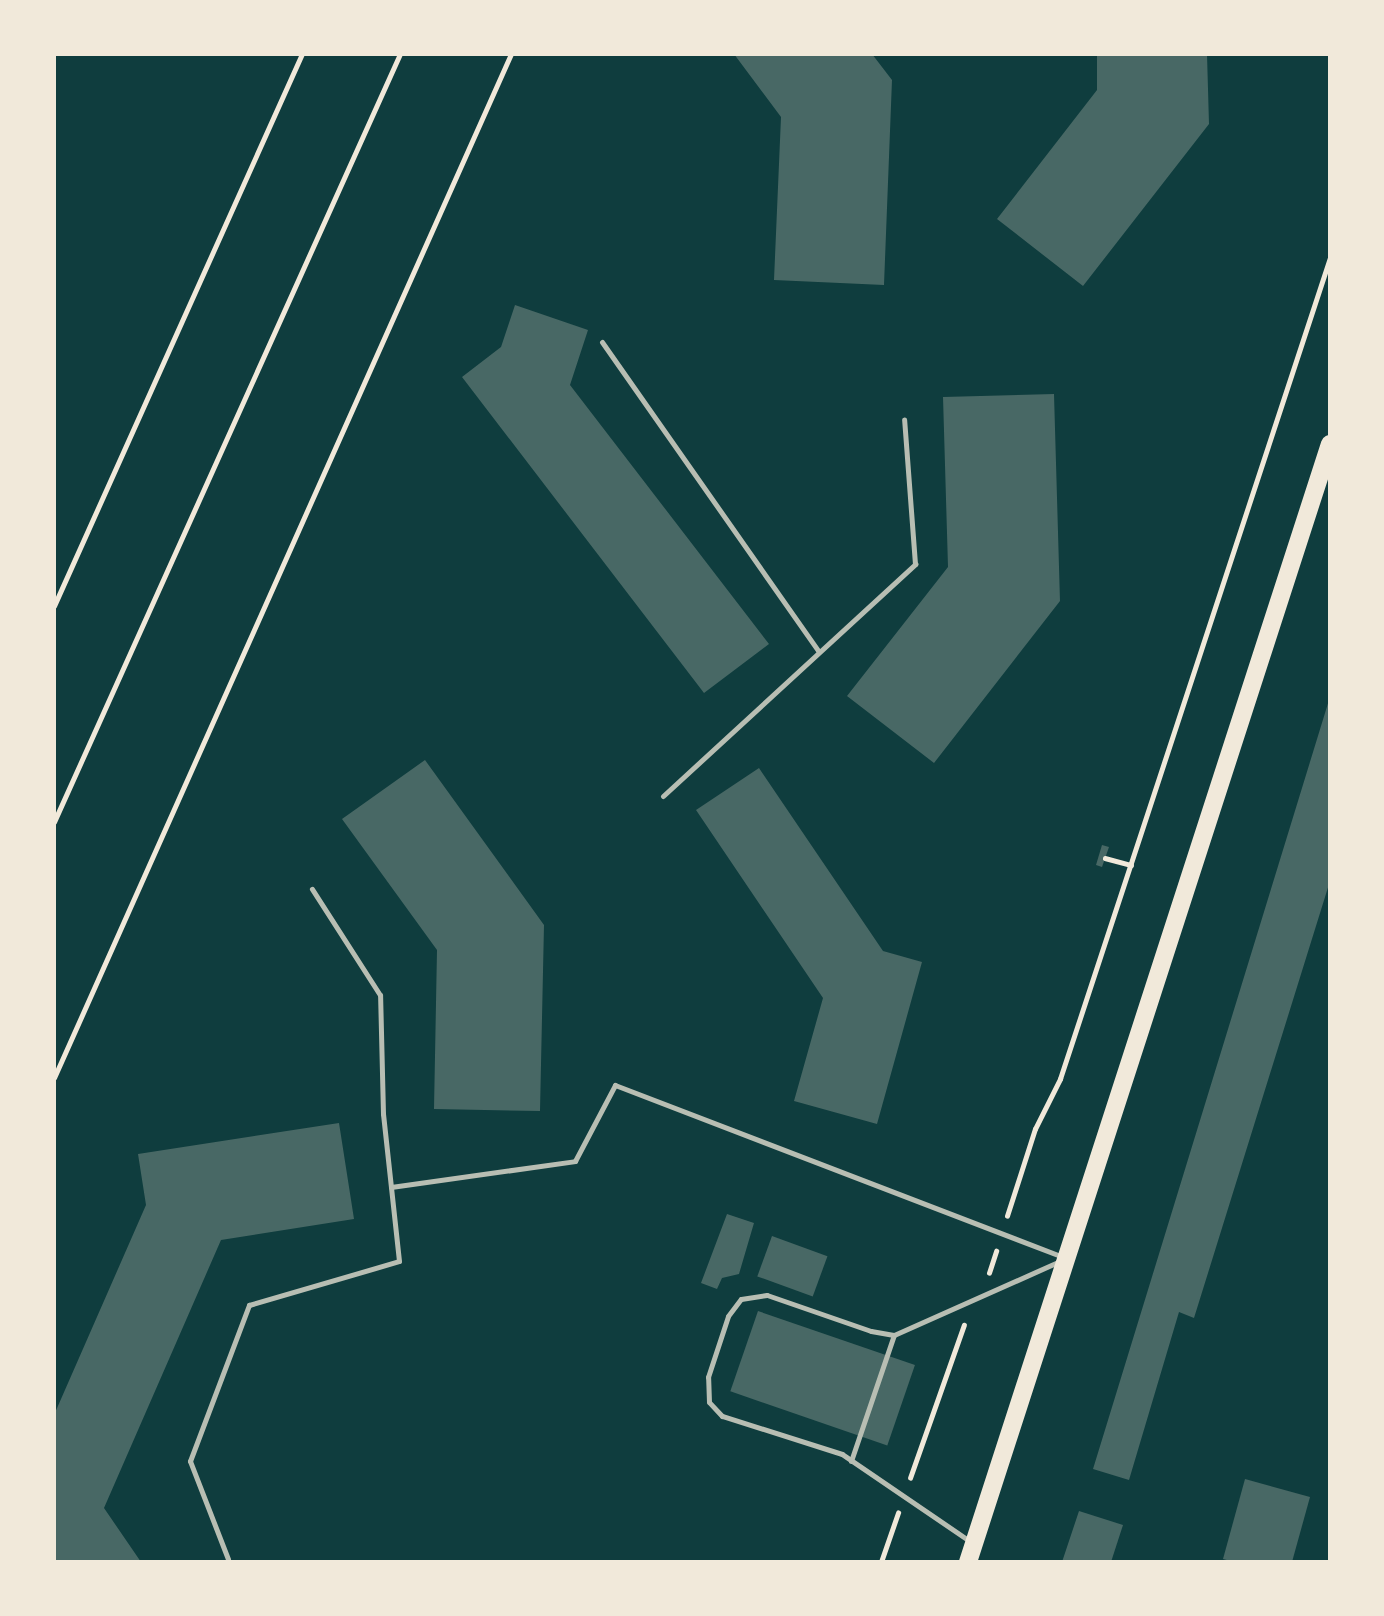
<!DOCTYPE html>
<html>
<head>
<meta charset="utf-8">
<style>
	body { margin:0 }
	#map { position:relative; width:1384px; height:1616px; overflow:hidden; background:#0f3d3e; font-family:"Nunito Sans",sans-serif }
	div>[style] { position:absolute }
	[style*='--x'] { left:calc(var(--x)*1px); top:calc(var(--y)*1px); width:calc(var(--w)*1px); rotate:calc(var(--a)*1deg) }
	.building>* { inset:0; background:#486865; transform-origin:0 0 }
	.path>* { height:4.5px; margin:-2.25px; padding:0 2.25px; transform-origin:2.25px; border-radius:2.25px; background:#f1e9da }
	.service>* { height:5px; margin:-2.5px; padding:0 2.5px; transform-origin:2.5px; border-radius:2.5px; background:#b8beb3 }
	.primary>* { height:18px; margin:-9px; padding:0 9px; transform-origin:9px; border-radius:9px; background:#f1e9da }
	span { translate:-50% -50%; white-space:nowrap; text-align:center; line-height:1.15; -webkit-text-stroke:7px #f1e9da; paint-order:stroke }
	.frame { position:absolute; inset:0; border:56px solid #f1e9da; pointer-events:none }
</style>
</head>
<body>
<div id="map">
	<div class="building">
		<i style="clip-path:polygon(734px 54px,872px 54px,892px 80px,884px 285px,774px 280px,781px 117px)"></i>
		<i style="clip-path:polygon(1097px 54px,1207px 54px,1209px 124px,1083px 286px,997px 219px,1097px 90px)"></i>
		<i style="clip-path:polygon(515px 305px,588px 330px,570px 385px,769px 644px,704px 693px,462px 377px,501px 347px)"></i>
		<i style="clip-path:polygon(1054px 394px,1060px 601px,934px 763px,847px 696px,948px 567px,943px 397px)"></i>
		<i style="clip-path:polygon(1329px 700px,1330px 881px,1194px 1318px,1179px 1312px,1129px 1480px,1093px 1469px)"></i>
		<i style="clip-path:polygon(425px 760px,544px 925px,540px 1111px,434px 1109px,437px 950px,342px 819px)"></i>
		<i style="clip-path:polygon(759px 768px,883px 951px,922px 962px,877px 1124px,794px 1101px,823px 998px,696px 810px)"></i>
		<i style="clip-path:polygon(1102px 845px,1109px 847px,1102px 867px,1096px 865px)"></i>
		<i style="clip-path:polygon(339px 1123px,354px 1219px,221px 1240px,104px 1508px,141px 1562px,54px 1562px,54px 1415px,146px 1205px,138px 1154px)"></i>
		<i style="clip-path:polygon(727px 1214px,754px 1223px,739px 1274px,722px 1278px,717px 1289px,701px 1283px)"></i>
		<i style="left:772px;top:1236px;width:59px;height:43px;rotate:20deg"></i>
		<i style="left:758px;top:1311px;width:166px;height:85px;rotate:19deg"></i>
		<i style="clip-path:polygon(1245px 1479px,1310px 1497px,1292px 1562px,1234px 1562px,1223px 1559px)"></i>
		<i style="clip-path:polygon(1079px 1511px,1123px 1525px,1111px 1562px,1062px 1562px)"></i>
	</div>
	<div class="path">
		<i style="--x:54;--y:606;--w:605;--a:-65.81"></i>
		<i style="--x:54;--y:822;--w:842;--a:-65.75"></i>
		<i style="--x:1105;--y:858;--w:27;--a:15"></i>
		<i style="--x:54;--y:1078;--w:1121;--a:-65.95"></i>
		<i style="--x:1007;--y:1216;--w:91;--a:-72.2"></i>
		<i style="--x:1035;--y:1129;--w:56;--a:-63.4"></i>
		<i style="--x:1060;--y:1079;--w:864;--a:-71.8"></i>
		<i style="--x:989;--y:1273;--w:23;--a:-72"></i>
		<i style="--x:910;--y:1478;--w:162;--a:-70.6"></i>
		<i style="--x:881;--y:1562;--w:52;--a:-70.9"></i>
	</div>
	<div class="service">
		<i style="--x:602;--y:342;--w:378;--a:55"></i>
		<i style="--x:663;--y:796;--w:343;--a:-42.6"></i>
		<i style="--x:915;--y:564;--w:145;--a:-94.3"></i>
		<i style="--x:391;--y:1187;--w:186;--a:-8"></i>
		<i style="--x:575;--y:1161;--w:86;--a:-62.2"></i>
		<i style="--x:615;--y:1085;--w:480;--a:21"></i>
		<i style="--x:851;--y:1461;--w:133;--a:-71.2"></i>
		<i style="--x:971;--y:1542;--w:156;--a:-145.7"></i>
		<i style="--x:842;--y:1454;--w:126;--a:-162.4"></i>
		<i style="--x:722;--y:1416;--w:19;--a:-133"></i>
		<i style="--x:709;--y:1402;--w:25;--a:-92"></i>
		<i style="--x:708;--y:1377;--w:64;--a:-71.8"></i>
		<i style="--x:728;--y:1316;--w:21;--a:-53"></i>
		<i style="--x:741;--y:1299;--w:26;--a:-9"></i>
		<i style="--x:767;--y:1295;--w:110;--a:19.1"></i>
		<i style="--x:871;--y:1331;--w:23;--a:10"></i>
		<i style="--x:894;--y:1335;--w:182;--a:-24"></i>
		<i style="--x:228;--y:1559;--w:105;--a:-111.2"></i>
		<i style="--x:190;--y:1461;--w:167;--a:-69.3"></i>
		<i style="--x:249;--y:1305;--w:156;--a:-16.3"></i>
		<i style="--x:399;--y:1261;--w:148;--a:-96.2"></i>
		<i style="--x:383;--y:1114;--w:119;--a:-91.4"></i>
		<i style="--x:380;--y:995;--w:126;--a:-122.7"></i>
	</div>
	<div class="primary">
		<i style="--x:968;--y:1562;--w:1175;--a:-72.06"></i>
	</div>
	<div class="frame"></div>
</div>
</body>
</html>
